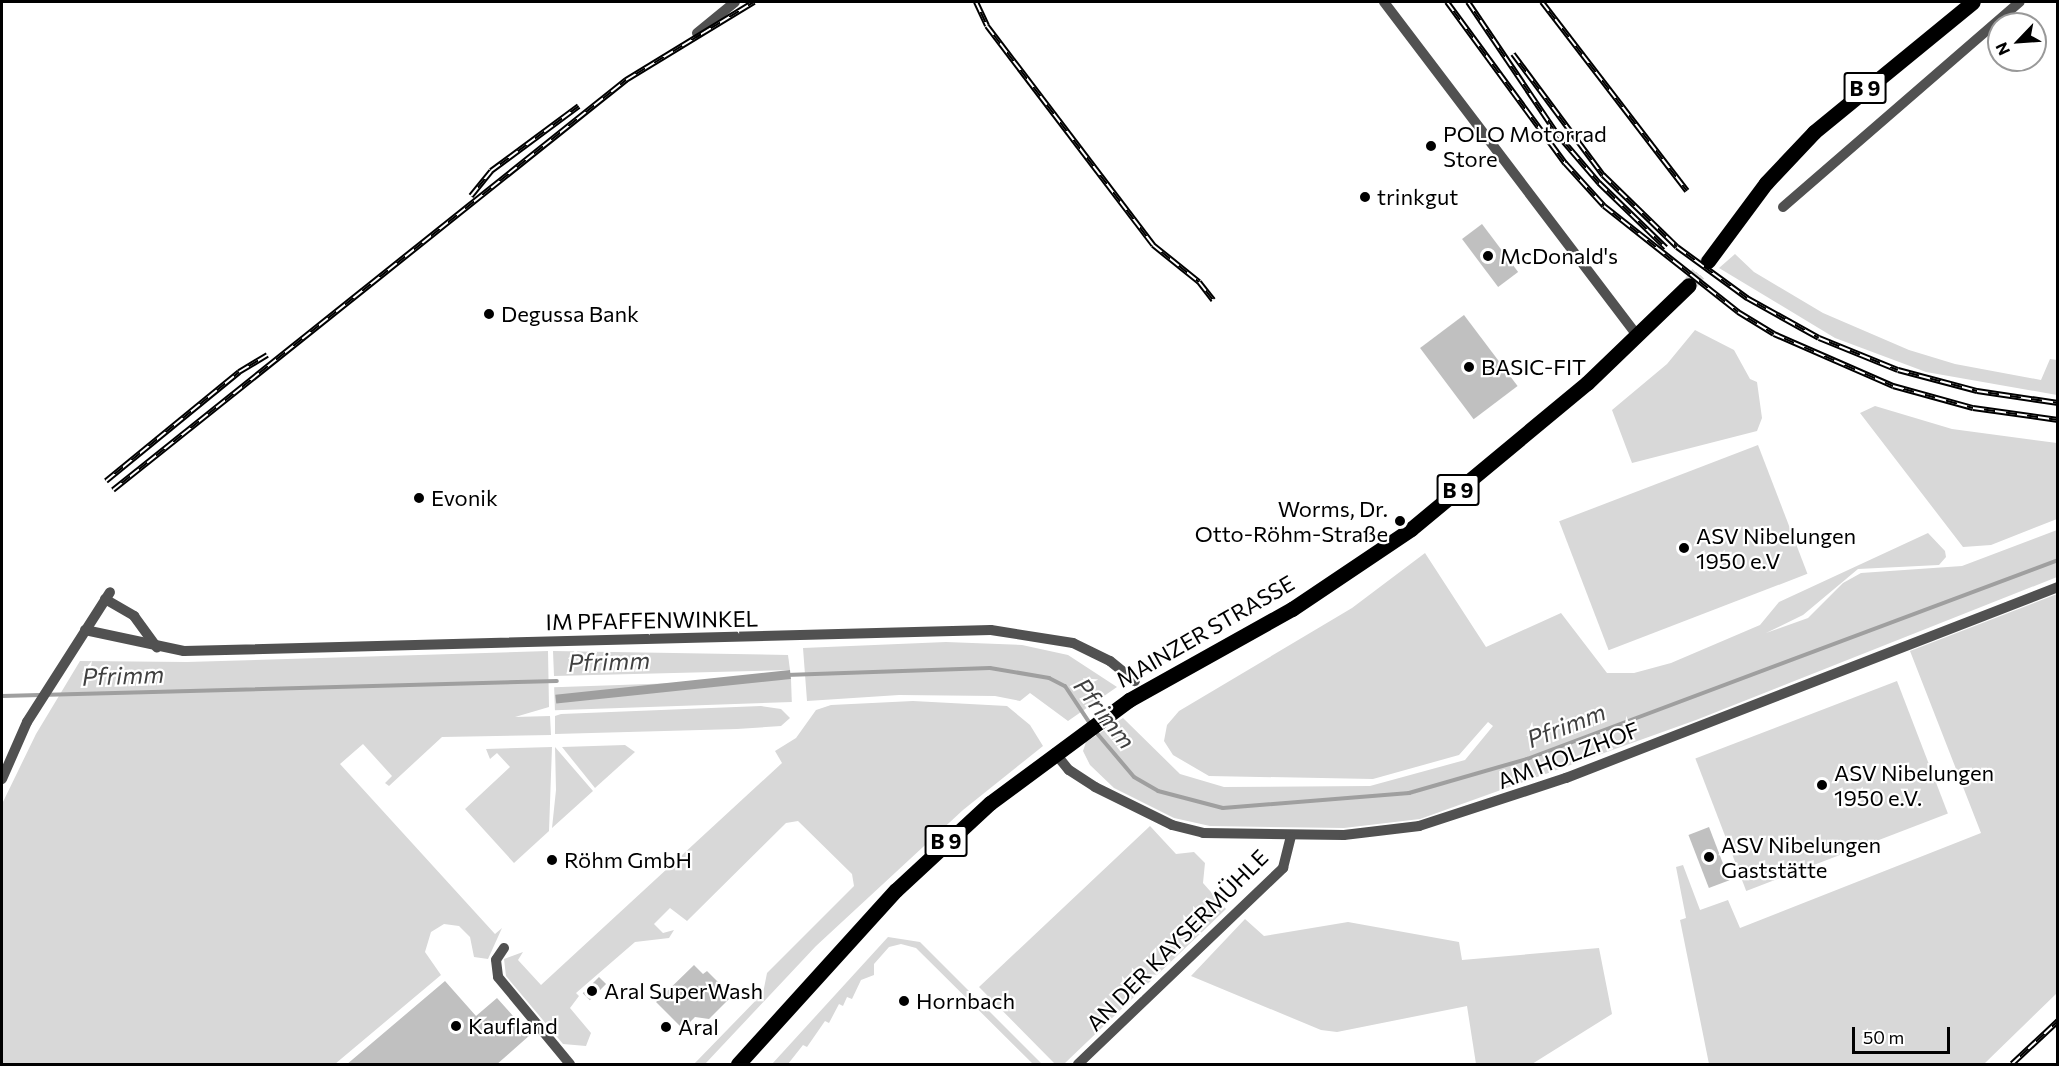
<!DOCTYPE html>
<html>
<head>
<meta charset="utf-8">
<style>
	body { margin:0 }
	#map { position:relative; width:2059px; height:1066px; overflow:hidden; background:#fff; font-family:Commissioner,sans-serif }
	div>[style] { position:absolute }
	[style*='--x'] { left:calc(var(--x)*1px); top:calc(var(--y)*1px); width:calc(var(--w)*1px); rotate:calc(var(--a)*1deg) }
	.green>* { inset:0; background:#d8d8d8; transform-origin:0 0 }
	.water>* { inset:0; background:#9f9f9f; transform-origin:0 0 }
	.stream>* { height:4px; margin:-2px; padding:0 2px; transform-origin:2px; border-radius:2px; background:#9f9f9f }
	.building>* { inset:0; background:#c0c0c0; transform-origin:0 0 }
	.primary-tunnel>* { height:15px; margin-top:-7.5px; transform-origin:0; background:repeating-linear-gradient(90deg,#d9d9d9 0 15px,transparent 0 23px) }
	.street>* { height:10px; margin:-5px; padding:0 5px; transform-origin:5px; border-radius:5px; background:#515151 }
	.primary>* { height:15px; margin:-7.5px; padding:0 7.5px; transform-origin:7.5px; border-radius:7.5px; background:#000 }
	.rail>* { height:6px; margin-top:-3px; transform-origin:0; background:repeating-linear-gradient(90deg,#fff 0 11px,#000 0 22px); box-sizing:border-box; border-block:2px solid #000 }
	.dots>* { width:16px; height:16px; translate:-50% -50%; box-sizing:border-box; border:3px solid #fff; border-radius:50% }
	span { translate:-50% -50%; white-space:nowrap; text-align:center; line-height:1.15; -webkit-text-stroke:4.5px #fff; paint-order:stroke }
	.shield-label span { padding:2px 4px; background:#fff; border:2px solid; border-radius:4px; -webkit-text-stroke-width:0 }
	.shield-label { font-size:21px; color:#000; font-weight:700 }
	.poi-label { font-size:22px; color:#000 }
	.left { translate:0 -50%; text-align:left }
	.right { translate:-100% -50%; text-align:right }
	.street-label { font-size:22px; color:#000 }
	.water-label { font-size:24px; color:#404040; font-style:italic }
	.frame { position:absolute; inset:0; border:3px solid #000; pointer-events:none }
	.north { position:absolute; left:1987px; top:12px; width:60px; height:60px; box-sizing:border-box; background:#fff; border:2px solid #999; border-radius:50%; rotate:245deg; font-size:16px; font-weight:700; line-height:24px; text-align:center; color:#000 }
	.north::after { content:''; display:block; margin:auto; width:21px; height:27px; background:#000; clip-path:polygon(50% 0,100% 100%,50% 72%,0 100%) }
	.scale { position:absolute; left:1852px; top:1027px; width:98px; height:27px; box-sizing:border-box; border:3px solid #000; border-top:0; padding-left:8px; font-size:18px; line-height:21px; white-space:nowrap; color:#000; -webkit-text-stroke:4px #fff; paint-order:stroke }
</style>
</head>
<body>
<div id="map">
	<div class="green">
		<i style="clip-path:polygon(1735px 254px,1754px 272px,1823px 313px,1909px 350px,1955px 364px,2041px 380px,2050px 359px,2057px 360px,2057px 395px,1926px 372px,1835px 338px,1719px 268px)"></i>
		<i style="clip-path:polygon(1695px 330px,1734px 350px,1750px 379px,1757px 382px,1762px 418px,1757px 431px,1632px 463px,1612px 410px,1667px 364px)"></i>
		<i style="clip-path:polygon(1875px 406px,1952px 429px,2057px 443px,2057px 519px,1991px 545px,1963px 547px,1860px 413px)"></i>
		<i style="left:1758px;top:445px;width:138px;height:213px;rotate:69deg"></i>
		<i style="clip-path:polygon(2057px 530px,2057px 577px,1696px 720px,1420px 819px,1344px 828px,1210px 826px,1174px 818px,1114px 788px,1090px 765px,1083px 751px,1086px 742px,1123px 718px,1180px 774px,1224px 787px,1370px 786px,1465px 760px,1493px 726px,1488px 722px,1459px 755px,1373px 779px,1209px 776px,1173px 755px,1164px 741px,1167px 725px,1179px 711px,1352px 608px,1425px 553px,1486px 647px,1561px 613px,1607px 673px,1634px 673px,1671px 663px,1760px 625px,1779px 602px,1928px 533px,1945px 551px,1946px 557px,1939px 565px,1858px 569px,1803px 615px,1766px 633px,1808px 618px,1843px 583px,1861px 573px,1962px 566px)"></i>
		<i style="clip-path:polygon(2057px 594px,2057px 993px,1984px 1064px,1709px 1064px,1680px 920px,1686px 918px,1676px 867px,1683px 865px,1700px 910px,1728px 900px,1740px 928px,1981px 833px,1910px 651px)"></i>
		<i style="clip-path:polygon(946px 642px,1022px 645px,1068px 655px,1117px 687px,1068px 721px,1030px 693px,1020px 701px,995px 696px,899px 695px,807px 701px,803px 648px)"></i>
		<i style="clip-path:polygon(548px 651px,549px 707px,515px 717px,550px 716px,551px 735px,442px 737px,389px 786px,385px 783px,392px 776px,363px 744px,340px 764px,495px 934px,502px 928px,488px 959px,474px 957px,470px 937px,459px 926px,444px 924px,431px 932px,425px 952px,441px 975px,335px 1064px,2px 1064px,2px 804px,36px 734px,80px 661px,187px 662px)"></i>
		<i style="clip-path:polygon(553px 651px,788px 655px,790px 670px,554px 676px)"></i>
		<i style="left:791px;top:679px;width:23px;height:237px;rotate:88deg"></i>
		<i style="left:1897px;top:681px;width:142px;height:216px;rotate:69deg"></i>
		<i style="clip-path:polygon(913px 701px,1007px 706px,1030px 725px,1043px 746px,963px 810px,816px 946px,705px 1064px,694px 1064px,763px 993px,767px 973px,854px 886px,852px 874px,798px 821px,786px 823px,687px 921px,670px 908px,654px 924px,663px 933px,674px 930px,669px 938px,635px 942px,576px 993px,579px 996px,570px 1008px,591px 1033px,586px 1046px,563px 1044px,506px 976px,504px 959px,523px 952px,518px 960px,541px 985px,782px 763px,775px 751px,796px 738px,816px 710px,831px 705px)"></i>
		<i style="clip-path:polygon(761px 706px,781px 709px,790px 718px,781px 726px,737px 729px,555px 734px,555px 716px,561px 714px)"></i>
		<i style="clip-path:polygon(625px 745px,635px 752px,595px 788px,562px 747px)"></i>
		<i style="clip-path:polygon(552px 747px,549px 831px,514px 863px,465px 809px,510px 767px,497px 753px,490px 759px,486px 749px)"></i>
		<i style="clip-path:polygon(555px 747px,593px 791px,552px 828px,556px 790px)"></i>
		<i style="clip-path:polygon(1150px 826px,1176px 854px,1194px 852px,1205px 863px,1203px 883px,1226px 909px,1064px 1064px,1055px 1064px,979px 987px)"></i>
		<i style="clip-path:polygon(1245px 919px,1264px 936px,1348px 922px,1459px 942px,1462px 960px,1599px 948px,1612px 1014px,1532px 1064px,1476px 1064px,1467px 1006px,1337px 1032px,1321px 1030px,1191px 976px)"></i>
		<i style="clip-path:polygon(888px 937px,920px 942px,1042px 1064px,1033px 1064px,916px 948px,901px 944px,889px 947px,874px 964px,874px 975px,861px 980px,852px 999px,847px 997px,843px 1006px,839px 1004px,829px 1023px,825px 1021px,807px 1047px,803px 1045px,788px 1064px,772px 1064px)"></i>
	</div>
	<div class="water">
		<i style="left:790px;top:670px;width:9px;height:236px;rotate:84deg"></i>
	</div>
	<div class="stream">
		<i style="--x:786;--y:675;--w:204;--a:-2"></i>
		<i style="--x:990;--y:668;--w:60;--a:9.6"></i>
		<i style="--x:1049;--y:678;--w:18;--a:27"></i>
		<i style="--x:1065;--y:686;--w:47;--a:56.3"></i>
		<i style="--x:2;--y:696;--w:555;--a:-1.55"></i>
		<i style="--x:1095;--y:731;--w:60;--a:49.7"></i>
		<i style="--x:1134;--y:777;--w:28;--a:30"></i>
		<i style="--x:1158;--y:791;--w:67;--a:14.7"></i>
		<i style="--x:1223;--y:808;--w:187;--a:-4.6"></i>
		<i style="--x:1409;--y:793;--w:123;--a:-16.1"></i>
		<i style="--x:1527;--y:759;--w:567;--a:-20.54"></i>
	</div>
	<div class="building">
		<i style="left:1482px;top:224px;width:60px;height:25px;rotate:53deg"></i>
		<i style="left:1464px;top:315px;width:89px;height:55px;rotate:53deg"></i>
		<i style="left:1709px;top:827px;width:57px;height:22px;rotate:69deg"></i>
		<i style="clip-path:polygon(694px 965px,703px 974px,707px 971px,732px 996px,709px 1019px,695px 1017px,683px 1029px,656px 1002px)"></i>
		<i style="left:599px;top:977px;width:10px;height:23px;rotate:45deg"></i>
		<i style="clip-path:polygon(445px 981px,476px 1016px,497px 998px,530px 1035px,496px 1065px,346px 1065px)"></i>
	</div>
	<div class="primary-tunnel">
		<i style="--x:1689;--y:285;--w:31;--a:-52"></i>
	</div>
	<div class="street">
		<i style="--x:1384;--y:2;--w:420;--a:52.8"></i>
		<i style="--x:697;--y:33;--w:49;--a:-39.2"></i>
		<i style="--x:1783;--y:207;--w:313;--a:-40.9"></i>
		<i style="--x:105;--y:599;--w:34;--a:30"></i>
		<i style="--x:134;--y:616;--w:39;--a:54"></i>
		<i style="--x:85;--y:630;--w:101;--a:12"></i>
		<i style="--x:184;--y:651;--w:807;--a:-1.49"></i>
		<i style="--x:991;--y:630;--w:83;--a:9"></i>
		<i style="--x:1073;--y:643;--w:41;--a:25.9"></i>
		<i style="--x:1110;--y:661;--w:32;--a:39"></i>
		<i style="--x:1055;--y:753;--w:22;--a:51"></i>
		<i style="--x:1069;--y:770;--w:31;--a:33"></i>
		<i style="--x:1095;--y:787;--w:86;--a:26.3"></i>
		<i style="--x:1172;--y:825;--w:32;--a:14"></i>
		<i style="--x:1203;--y:833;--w:141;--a:0.8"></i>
		<i style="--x:1344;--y:835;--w:76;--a:-6.8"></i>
		<i style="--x:1419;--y:826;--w:155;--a:-18.1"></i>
		<i style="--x:1566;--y:778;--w:528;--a:-21.22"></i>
		<i style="--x:2;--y:779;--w:62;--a:-66.3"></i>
		<i style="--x:27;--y:722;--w:154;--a:-57.4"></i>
		<i style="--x:504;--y:948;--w:14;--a:124"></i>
		<i style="--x:496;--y:960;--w:17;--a:83"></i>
		<i style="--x:498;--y:977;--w:113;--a:50.4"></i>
		<i style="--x:1078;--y:1064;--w:284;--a:-43.7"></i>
		<i style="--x:1283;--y:868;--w:32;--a:-76"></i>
	</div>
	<div class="primary">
		<i style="--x:1708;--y:261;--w:97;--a:-53.4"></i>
		<i style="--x:1766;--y:183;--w:70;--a:-46.7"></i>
		<i style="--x:1814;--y:132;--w:205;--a:-39.3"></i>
		<i style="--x:738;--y:1064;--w:235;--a:-47.8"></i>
		<i style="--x:896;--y:890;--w:128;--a:-42.8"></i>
		<i style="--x:990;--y:803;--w:173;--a:-36.5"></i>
		<i style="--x:1129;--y:700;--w:187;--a:-29.2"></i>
		<i style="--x:1292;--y:609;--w:143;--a:-33.9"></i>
		<i style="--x:1411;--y:529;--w:229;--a:-39.7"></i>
		<i style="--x:1587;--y:383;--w:141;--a:-43.9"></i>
	</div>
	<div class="rail">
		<i style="--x:976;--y:2;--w:26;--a:65"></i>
		<i style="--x:987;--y:26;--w:275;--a:52.8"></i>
		<i style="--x:1153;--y:245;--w:59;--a:38.8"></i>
		<i style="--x:1199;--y:282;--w:23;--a:52"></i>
		<i style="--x:1447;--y:2;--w:200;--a:53.8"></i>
		<i style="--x:1565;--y:163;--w:58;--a:47.8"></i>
		<i style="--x:1604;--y:206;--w:171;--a:38.3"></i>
		<i style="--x:1738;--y:312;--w:42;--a:31.4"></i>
		<i style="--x:1774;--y:334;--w:130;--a:23.6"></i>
		<i style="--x:1893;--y:386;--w:83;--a:15.4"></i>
		<i style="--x:1973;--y:408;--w:86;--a:8"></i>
		<i style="--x:1468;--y:2;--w:159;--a:56"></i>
		<i style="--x:1557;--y:134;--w:65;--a:49.4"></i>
		<i style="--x:1599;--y:183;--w:93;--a:44.1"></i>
		<i style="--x:1542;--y:2;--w:238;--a:52.5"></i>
		<i style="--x:1513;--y:54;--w:151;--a:53.4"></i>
		<i style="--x:1603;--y:175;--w:103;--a:44.2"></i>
		<i style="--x:1677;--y:247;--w:87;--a:36.1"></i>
		<i style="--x:1747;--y:298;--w:82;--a:29.1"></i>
		<i style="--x:1819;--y:338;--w:85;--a:22.1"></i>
		<i style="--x:1898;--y:370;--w:82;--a:14.9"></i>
		<i style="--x:1977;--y:391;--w:82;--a:8.4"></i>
		<i style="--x:471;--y:196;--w:32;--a:-51"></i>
		<i style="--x:491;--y:171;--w:109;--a:-36.5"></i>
		<i style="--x:106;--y:481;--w:172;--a:-39.3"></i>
		<i style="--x:239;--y:372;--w:33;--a:-31"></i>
		<i style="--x:113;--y:490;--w:657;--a:-38.63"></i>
		<i style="--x:626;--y:80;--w:150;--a:-31.4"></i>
		<i style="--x:2012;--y:1064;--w:63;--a:-43.1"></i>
	</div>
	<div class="dots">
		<i style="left:1431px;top:146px;background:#000"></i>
		<i style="left:1365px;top:197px;background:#000"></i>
		<i style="left:1488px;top:256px;background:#000"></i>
		<i style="left:489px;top:314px;background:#000"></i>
		<i style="left:1469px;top:367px;background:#000"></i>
		<i style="left:419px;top:498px;background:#000"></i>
		<i style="left:1400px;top:521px;background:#000"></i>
		<i style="left:1684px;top:548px;background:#000"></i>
		<i style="left:1822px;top:785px;background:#000"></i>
		<i style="left:1709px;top:857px;background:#000"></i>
		<i style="left:552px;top:860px;background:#000"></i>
		<i style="left:592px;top:991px;background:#000"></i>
		<i style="left:904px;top:1001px;background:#000"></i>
		<i style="left:456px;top:1026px;background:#000"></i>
		<i style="left:666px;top:1027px;background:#000"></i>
	</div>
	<div class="shield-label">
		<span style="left:1865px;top:88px">B 9</span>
		<span style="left:1458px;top:490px">B 9</span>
		<span style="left:946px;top:841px">B 9</span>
	</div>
	<div class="poi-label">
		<span class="left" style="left:1443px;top:146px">POLO Motorrad<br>Store</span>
		<span class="left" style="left:1377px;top:197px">trinkgut</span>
		<span class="left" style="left:1500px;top:256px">McDonald's</span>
		<span class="left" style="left:501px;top:314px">Degussa Bank</span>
		<span class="left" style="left:1481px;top:367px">BASIC-FIT</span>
		<span class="left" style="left:431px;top:498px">Evonik</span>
		<span class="right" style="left:1388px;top:521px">Worms, Dr.<br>Otto-Röhm-Straße</span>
		<span class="left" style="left:1696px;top:548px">ASV Nibelungen<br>1950 e.V</span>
		<span class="left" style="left:1834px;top:785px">ASV Nibelungen<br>1950 e.V.</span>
		<span class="left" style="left:1721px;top:857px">ASV Nibelungen<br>Gaststätte</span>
		<span class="left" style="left:564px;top:860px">Röhm GmbH</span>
		<span class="left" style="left:604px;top:991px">Aral SuperWash</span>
		<span class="left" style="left:916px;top:1001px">Hornbach</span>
		<span class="left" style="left:468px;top:1026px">Kaufland</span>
		<span class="left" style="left:678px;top:1027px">Aral</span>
	</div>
	<div class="street-label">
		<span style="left:652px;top:620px;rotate:-1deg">IM PFAFFENWINKEL</span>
		<span style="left:1205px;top:631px;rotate:-30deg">MAINZER STRASSE</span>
		<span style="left:1568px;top:755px;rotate:-21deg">AM HOLZHOF</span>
		<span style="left:1177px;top:940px;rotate:-45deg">AN DER KAYSERMÜHLE</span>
	</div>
	<div class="water-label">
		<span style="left:609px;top:661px;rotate:-2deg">Pfrimm</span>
		<span style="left:123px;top:675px;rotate:-2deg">Pfrimm</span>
		<span style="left:1105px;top:713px;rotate:52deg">Pfrimm</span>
		<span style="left:1566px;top:725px;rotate:-21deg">Pfrimm</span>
	</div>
	<div class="frame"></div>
	<div class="north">N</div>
	<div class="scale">50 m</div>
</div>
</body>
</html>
